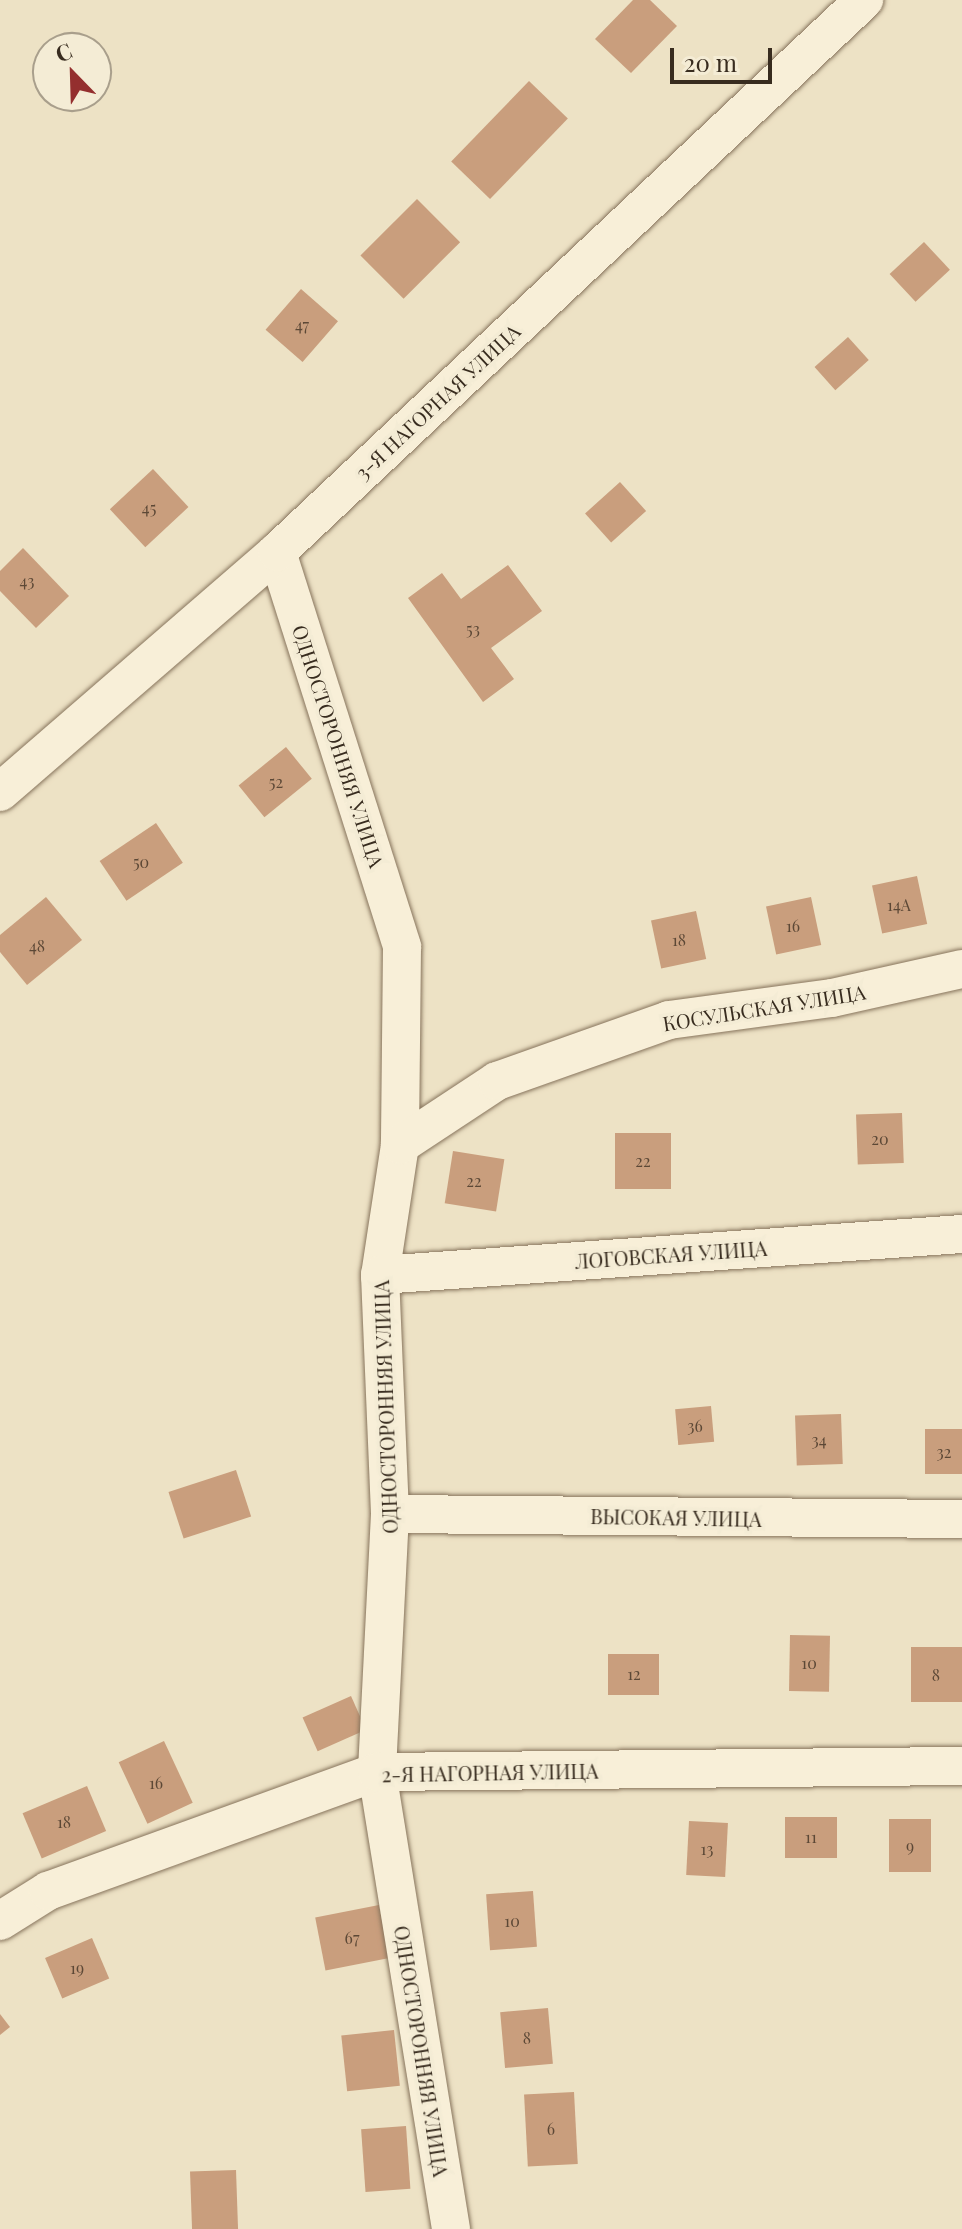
<!DOCTYPE html>
<html>
<head>
<meta charset="utf-8">
<style>
	body { margin:0 }
	#map { position:relative; width:962px; height:2229px; overflow:hidden; background:#ede2c5; font-family:"Playfair Display",serif }
	div>[style] { position:absolute }
	[style*='--x'] { left:calc(var(--x)*1px); top:calc(var(--y)*1px); width:calc(var(--w)*1px); rotate:calc(var(--a)*1deg) }
	.building>* { inset:0; background:#c99e7d; transform-origin:0 0 }
	.roads { filter:drop-shadow(0 0 2px #87745c) drop-shadow(0 0 2px #87745c) }
	.minor>* { height:38px; margin:-19px; padding:0 19px; transform-origin:19px; border-radius:19px; background:#f8efd8 }
	span { translate:-50% -50%; white-space:nowrap; text-align:center; line-height:1.15; -webkit-text-stroke:7px #f4ecd5; paint-order:stroke }
	.number-label { font-size:16px; color:#5c4836 }
	.number-label span { -webkit-text-stroke-width:0 }
	.street-label { font-size:20px; color:#382c1f }
	.north { position:absolute; left:32px; top:32px; width:80px; height:80px; box-sizing:border-box; background:#f4ecd5; border:2px solid #a99f8c; border-radius:50%; rotate:337deg; font-size:22px; font-weight:700; line-height:32px; text-align:center; color:#382c1f }
	.north::after { content:''; display:block; margin:auto; width:28px; height:36px; background:#942f2e; clip-path:polygon(50% 0,100% 100%,50% 72%,0 100%) }
	.scale { position:absolute; left:670px; top:48px; width:102px; height:36px; box-sizing:border-box; border:4px solid #382c1f; border-top:0; padding-left:10px; font-size:24px; line-height:28px; white-space:nowrap; color:#382c1f; -webkit-text-stroke:6px #f4ecd5; paint-order:stroke }
</style>
</head>
<body>
<div id="map">
	<div class="building">
		<i style="clip-path:polygon(633px 0,650px 0,677px 26px,631px 73px,595px 39px)"></i>
		<i style="left:529px;top:81px;width:54px;height:112px;rotate:44deg"></i>
		<i style="left:417px;top:199px;width:61px;height:80px;rotate:45deg"></i>
		<i style="left:924px;top:242px;width:38px;height:47px;rotate:47deg"></i>
		<i style="left:301px;top:289px;width:49px;height:54px;rotate:41deg"></i>
		<i style="left:848px;top:337px;width:31px;height:45px;rotate:48deg"></i>
		<i style="left:153px;top:469px;width:52px;height:59px;rotate:47deg"></i>
		<i style="left:620px;top:482px;width:39px;height:47px;rotate:48deg"></i>
		<i style="clip-path:polygon(23px 548px,69px 596px,36px 628px,0 591px,0 571px)"></i>
		<i style="clip-path:polygon(508px 565px,542px 611px,491px 648px,514px 679px,483px 702px,408px 598px,442px 573px,461px 599px)"></i>
		<i style="left:286px;top:747px;width:41px;height:61px;rotate:51deg"></i>
		<i style="left:156px;top:823px;width:48px;height:68px;rotate:56deg"></i>
		<i style="left:917px;top:876px;width:49px;height:46px;rotate:78deg"></i>
		<i style="clip-path:polygon(46px 897px,82px 940px,27px 985px,0 952px,0 935px)"></i>
		<i style="left:811px;top:897px;width:49px;height:46px;rotate:78deg"></i>
		<i style="left:696px;top:911px;width:49px;height:46px;rotate:78deg"></i>
		<i style="left:902px;top:1113px;width:50px;height:46px;rotate:88deg"></i>
		<i style="left:615px;top:1133px;width:56px;height:56px"></i>
		<i style="left:453px;top:1151px;width:52px;height:53px;rotate:9deg"></i>
		<i style="left:711px;top:1406px;width:36px;height:36px;rotate:85deg"></i>
		<i style="left:841px;top:1414px;width:50px;height:46px;rotate:88deg"></i>
		<i style="left:962px;top:1429px;width:45px;height:37px;rotate:90deg"></i>
		<i style="left:236px;top:1470px;width:49px;height:71px;rotate:72deg"></i>
		<i style="left:790px;top:1635px;width:40px;height:56px;rotate:1deg"></i>
		<i style="left:911px;top:1647px;width:51px;height:55px"></i>
		<i style="left:608px;top:1654px;width:51px;height:41px"></i>
		<i style="left:351px;top:1696px;width:37px;height:53px;rotate:66deg"></i>
		<i style="left:164px;top:1741px;width:68px;height:50px;rotate:65deg"></i>
		<i style="left:87px;top:1786px;width:49px;height:70px;rotate:67deg"></i>
		<i style="left:785px;top:1817px;width:52px;height:41px"></i>
		<i style="left:889px;top:1819px;width:42px;height:53px"></i>
		<i style="left:689px;top:1821px;width:39px;height:54px;rotate:3deg"></i>
		<i style="left:533px;top:1891px;width:56px;height:47px;rotate:86deg"></i>
		<i style="left:379px;top:1905px;width:54px;height:65px;rotate:79deg"></i>
		<i style="left:92px;top:1938px;width:44px;height:51px;rotate:67deg"></i>
		<i style="left:548px;top:2008px;width:56px;height:48px;rotate:85deg"></i>
		<i style="clip-path:polygon(0 2014px,10px 2027px,0 2035px)"></i>
		<i style="left:394px;top:2030px;width:56px;height:53px;rotate:84deg"></i>
		<i style="left:574px;top:2092px;width:72px;height:50px;rotate:87deg"></i>
		<i style="left:406px;top:2126px;width:63px;height:45px;rotate:86deg"></i>
		<i style="left:236px;top:2170px;width:59px;height:46px;rotate:88deg"></i>
	</div>
	<div class="roads">
		<div class="minor">
			<i style="--x:277;--y:552;--w:414;--a:72.4"></i>
			<i style="--x:402;--y:947;--w:198;--a:90.6"></i>
			<i style="--x:400;--y:1145;--w:132;--a:98.7"></i>
			<i style="--x:380;--y:1275;--w:239;--a:87.6"></i>
			<i style="--x:390;--y:1514;--w:258;--a:92.9"></i>
			<i style="--x:377;--y:1772;--w:463;--a:80.8"></i>
			<i style="--x:0;--y:792;--w:367;--a:-40.9"></i>
			<i style="--x:277;--y:552;--w:806;--a:-43.24"></i>
			<i style="--x:400;--y:1145;--w:116;--a:-33.4"></i>
			<i style="--x:497;--y:1081;--w:182;--a:-19.5"></i>
			<i style="--x:669;--y:1020;--w:164;--a:-7.7"></i>
			<i style="--x:832;--y:998;--w:133;--a:-12.6"></i>
			<i style="--x:380;--y:1275;--w:583;--a:-4.03"></i>
			<i style="--x:390;--y:1514;--w:572;--a:0.5"></i>
			<i style="--x:0;--y:1921;--w:57;--a:-32"></i>
			<i style="--x:48;--y:1891;--w:350;--a:-19.9"></i>
			<i style="--x:377;--y:1772;--w:585;--a:-0.59"></i>
		</div>
	</div>
	<div class="number-label">
		<span style="left:302px;top:325px">47</span>
		<span style="left:149px;top:508px">45</span>
		<span style="left:27px;top:581px">43</span>
		<span style="left:473px;top:629px">53</span>
		<span style="left:276px;top:782px">52</span>
		<span style="left:141px;top:862px">50</span>
		<span style="left:899px;top:905px">14А</span>
		<span style="left:793px;top:926px">16</span>
		<span style="left:679px;top:940px">18</span>
		<span style="left:37px;top:946px">48</span>
		<span style="left:880px;top:1139px">20</span>
		<span style="left:643px;top:1161px">22</span>
		<span style="left:474px;top:1181px">22</span>
		<span style="left:695px;top:1426px">36</span>
		<span style="left:819px;top:1440px">34</span>
		<span style="left:944px;top:1452px">32</span>
		<span style="left:809px;top:1663px">10</span>
		<span style="left:634px;top:1674px">12</span>
		<span style="left:936px;top:1675px">8</span>
		<span style="left:156px;top:1783px">16</span>
		<span style="left:64px;top:1822px">18</span>
		<span style="left:811px;top:1837px">11</span>
		<span style="left:910px;top:1846px">9</span>
		<span style="left:707px;top:1849px">13</span>
		<span style="left:512px;top:1921px">10</span>
		<span style="left:352px;top:1938px">67</span>
		<span style="left:77px;top:1968px">19</span>
		<span style="left:527px;top:2038px">8</span>
		<span style="left:551px;top:2129px">6</span>
	</div>
	<div class="street-label">
		<span style="left:437px;top:401px;rotate:-43deg">3-Я НАГОРНАЯ УЛИЦА</span>
		<span style="left:339px;top:746px;rotate:72deg">ОДНОСТОРОННЯЯ УЛИЦА</span>
		<span style="left:764px;top:1007px;rotate:-9deg">КОСУЛЬСКАЯ УЛИЦА</span>
		<span style="left:671px;top:1254px;rotate:-4deg">ЛОГОВСКАЯ УЛИЦА</span>
		<span style="left:385px;top:1407px;rotate:-92deg">ОДНОСТОРОННЯЯ УЛИЦА</span>
		<span style="left:676px;top:1517px;rotate:1deg">ВЫСОКАЯ УЛИЦА</span>
		<span style="left:490px;top:1772px;rotate:-1deg">2-Я НАГОРНАЯ УЛИЦА</span>
		<span style="left:422px;top:2051px;rotate:81deg">ОДНОСТОРОННЯЯ УЛИЦА</span>
	</div>
	<div class="north">С</div>
	<div class="scale">20 m</div>
</div>
</body>
</html>
